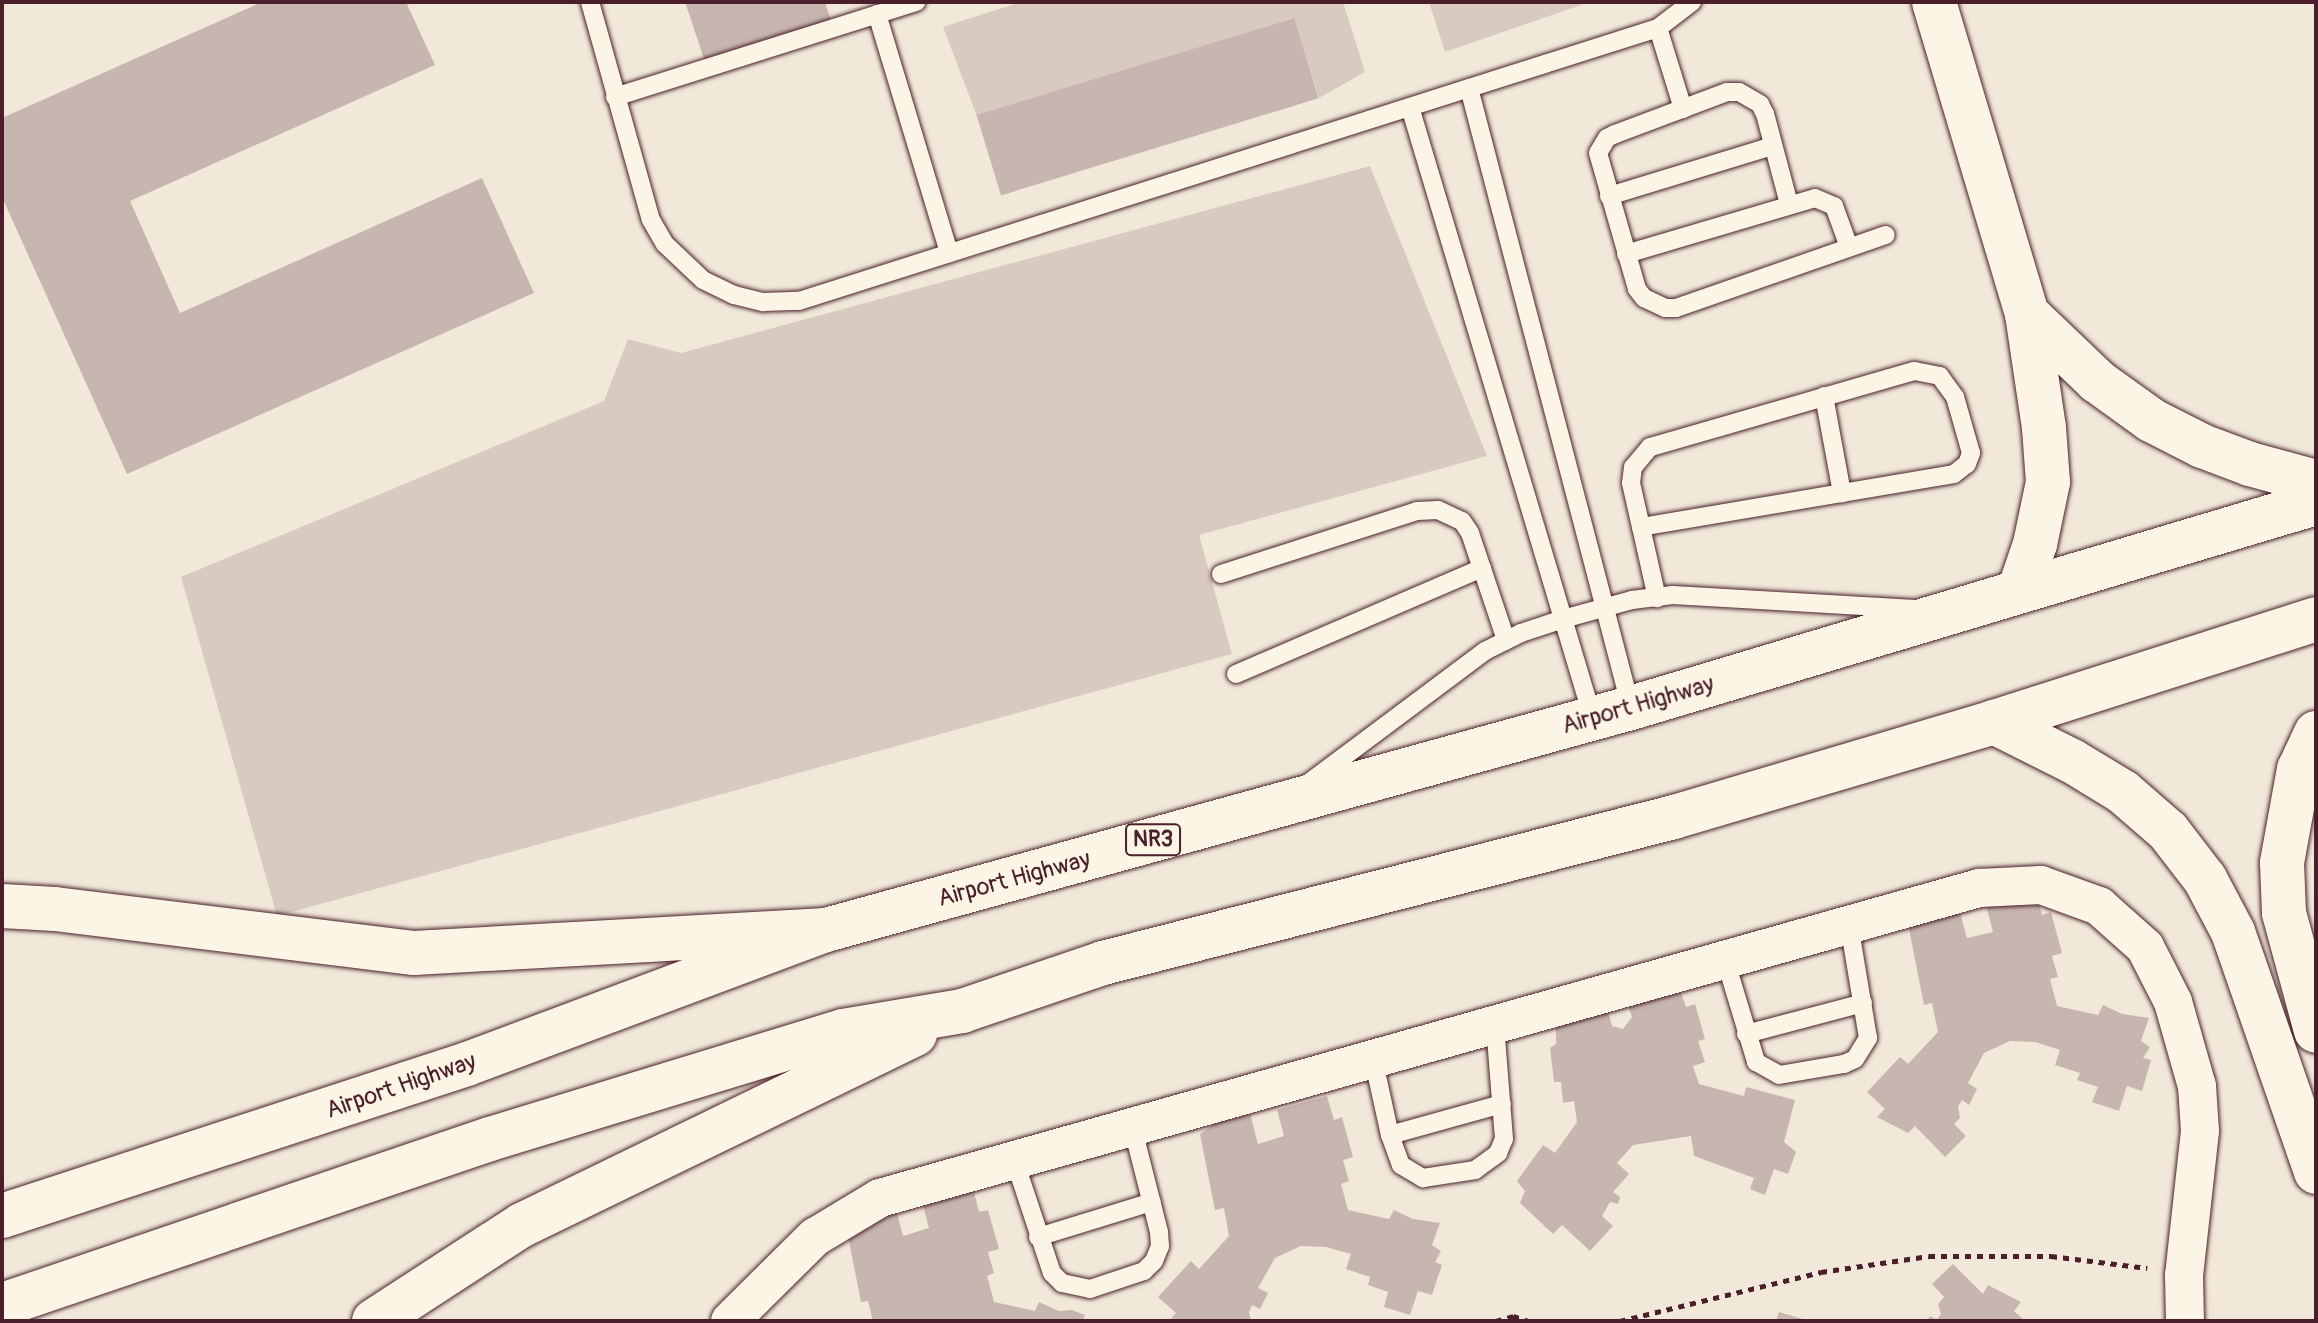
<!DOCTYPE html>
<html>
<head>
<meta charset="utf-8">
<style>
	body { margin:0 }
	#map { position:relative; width:2318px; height:1323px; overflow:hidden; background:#f1e8da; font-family:Pangolin,sans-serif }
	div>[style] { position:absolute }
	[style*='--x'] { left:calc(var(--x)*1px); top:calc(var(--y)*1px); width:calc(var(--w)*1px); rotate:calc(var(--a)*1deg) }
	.green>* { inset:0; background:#d8cac0 }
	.building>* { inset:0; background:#c7b6af; transform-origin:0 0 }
	.path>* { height:5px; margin-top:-2.5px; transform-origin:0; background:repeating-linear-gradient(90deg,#4a1f2b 0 6px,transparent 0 12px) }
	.roads { filter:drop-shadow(0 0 2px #4a1f2b) drop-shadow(0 0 2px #4a1f2b) }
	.service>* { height:18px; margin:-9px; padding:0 9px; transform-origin:9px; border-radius:9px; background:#fcf5e5 }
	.minor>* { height:38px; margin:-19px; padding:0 19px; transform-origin:19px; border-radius:19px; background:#fcf5e5 }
	.tertiary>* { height:44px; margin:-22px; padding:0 22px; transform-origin:22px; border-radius:22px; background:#fcf5e5 }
	.secondary>* { height:44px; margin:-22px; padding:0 22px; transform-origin:22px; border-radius:22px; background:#fcf5e5 }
	.trunk>* { height:44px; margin:-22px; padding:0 22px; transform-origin:22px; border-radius:22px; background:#fcf5e5 }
	.motorway>* { height:44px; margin:-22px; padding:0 22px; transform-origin:22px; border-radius:22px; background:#fcf5e5 }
	span { translate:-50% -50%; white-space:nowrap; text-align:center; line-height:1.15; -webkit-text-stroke:6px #fcf5e5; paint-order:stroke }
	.shield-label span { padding:2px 6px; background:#fcf5e5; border:2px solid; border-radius:6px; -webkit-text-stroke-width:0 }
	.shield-label { font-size:22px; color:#4a1f2b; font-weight:700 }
	.street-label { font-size:24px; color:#4a1f2b }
	.frame { position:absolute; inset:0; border:4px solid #4a1f2b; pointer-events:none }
</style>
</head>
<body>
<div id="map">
	<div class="green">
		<i style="clip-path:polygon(1021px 2px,1343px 2px,1365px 72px,1319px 98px,1293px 18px,978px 119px,943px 27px)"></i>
		<i style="clip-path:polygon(1429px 2px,1590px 2px,1445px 52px)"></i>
		<i style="clip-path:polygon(1370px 166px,1487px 456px,1199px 535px,1232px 654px,277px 916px,181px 577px,604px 401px,628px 339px,681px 353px)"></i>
	</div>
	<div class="building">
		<i style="clip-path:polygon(262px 2px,406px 2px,435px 65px,130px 201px,180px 313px,482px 178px,534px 293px,127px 474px,2px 197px,2px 118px)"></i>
		<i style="clip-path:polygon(685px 2px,825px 2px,831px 21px,705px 62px)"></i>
		<i style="left:1294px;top:18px;width:84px;height:332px;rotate:73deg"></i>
		<i style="clip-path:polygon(2036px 892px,2042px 915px,2051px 912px,2062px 953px,2052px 956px,2058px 977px,2050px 979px,2057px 1006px,2098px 1015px,2103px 1005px,2122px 1014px,2149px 1018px,2141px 1041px,2150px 1047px,2143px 1058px,2151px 1060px,2142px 1091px,2127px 1086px,2119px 1111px,2092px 1102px,2098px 1087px,2077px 1080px,2080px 1073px,2055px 1065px,2060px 1050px,2035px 1042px,2010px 1041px,1984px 1053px,1968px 1083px,1977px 1089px,1969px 1105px,1962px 1100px,1958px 1107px,1960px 1118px,1954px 1124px,1966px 1136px,1945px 1157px,1915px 1126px,1908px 1133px,1877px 1117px,1885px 1109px,1867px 1092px,1900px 1057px,1908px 1064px,1938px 1032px,1932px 1003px,1924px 1005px,1909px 929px,1926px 918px,1959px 909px,1967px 938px,1993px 932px,1986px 905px)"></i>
		<i style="clip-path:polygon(1679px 987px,1686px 1007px,1695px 1004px,1705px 1039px,1698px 1041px,1705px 1062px,1693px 1066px,1699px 1084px,1744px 1096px,1746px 1087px,1795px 1100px,1784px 1142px,1796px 1152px,1788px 1174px,1774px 1169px,1765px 1195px,1750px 1189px,1754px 1178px,1694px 1156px,1691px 1136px,1633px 1145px,1617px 1163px,1629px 1174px,1613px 1192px,1620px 1197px,1618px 1204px,1610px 1202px,1602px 1216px,1613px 1226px,1590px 1251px,1562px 1225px,1553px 1234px,1520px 1203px,1525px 1191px,1517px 1181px,1543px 1145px,1555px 1153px,1577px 1122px,1574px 1101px,1563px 1103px,1561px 1082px,1554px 1082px,1550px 1048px,1556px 1044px,1556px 1025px,1608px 1011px,1612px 1026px,1623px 1029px,1632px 1017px,1627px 1002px)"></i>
		<i style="clip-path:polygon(1327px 1096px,1334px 1120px,1342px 1117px,1353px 1157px,1343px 1160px,1349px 1181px,1341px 1184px,1348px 1210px,1389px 1219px,1394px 1210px,1413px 1219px,1440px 1223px,1432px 1245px,1441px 1251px,1435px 1262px,1442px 1265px,1432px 1295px,1418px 1291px,1410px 1315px,1384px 1307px,1388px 1292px,1368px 1285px,1370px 1277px,1346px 1269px,1351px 1254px,1326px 1247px,1301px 1246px,1275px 1258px,1258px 1288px,1268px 1293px,1260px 1309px,1252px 1305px,1249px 1312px,1251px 1321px,1169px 1321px,1176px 1313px,1158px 1297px,1191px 1261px,1199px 1269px,1229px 1236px,1224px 1208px,1215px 1210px,1200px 1134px,1216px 1123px,1250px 1114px,1258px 1144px,1284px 1136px,1277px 1110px)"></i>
		<i style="clip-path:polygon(973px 1188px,979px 1212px,988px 1210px,999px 1249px,988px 1252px,994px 1273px,987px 1276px,994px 1302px,1035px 1311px,1039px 1302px,1059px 1311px,1072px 1310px,1085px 1315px,1083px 1321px,873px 1321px,868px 1301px,861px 1302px,846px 1226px,895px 1206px,903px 1236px,929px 1228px,922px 1202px)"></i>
		<i style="clip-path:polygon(1953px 1264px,1983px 1294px,1988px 1285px,2021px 1302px,2014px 1311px,2025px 1321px,1927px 1321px,1930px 1316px,1937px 1320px,1941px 1314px,1938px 1304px,1944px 1297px,1932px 1284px)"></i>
		<i style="clip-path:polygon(1779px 1312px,1806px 1320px,1806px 1321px,1776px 1321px)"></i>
	</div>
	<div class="path">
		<i style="--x:1496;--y:1321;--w:18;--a:-16"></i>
		<i style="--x:1513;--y:1316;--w:16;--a:18"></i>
		<i style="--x:1620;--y:1321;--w:207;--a:-13.7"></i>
		<i style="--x:1821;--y:1272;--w:109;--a:-8.4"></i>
		<i style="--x:1929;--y:1256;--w:122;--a:0"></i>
		<i style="--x:2051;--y:1256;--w:97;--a:7.1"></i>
	</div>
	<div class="roads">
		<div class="service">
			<i style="--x:590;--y:2;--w:226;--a:74.4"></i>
			<i style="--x:651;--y:220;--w:28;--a:60"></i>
			<i style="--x:665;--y:244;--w:52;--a:43.5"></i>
			<i style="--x:703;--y:280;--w:34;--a:26"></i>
			<i style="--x:734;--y:295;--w:30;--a:14"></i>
			<i style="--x:763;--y:302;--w:36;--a:-2"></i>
			<i style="--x:799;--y:301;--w:901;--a:-17.63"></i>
			<i style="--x:1658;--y:28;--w:43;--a:-37.4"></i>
			<i style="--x:877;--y:14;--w:250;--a:73.2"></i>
			<i style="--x:1658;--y:28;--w:85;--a:72.8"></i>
			<i style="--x:1469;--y:88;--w:641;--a:75.36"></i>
			<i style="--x:615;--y:97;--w:316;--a:-17.5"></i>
			<i style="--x:1410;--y:107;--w:639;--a:73.35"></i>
			<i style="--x:1609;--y:196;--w:171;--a:-17"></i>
			<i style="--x:1789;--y:204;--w:93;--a:-104.9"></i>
			<i style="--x:1765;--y:114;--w:11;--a:-117"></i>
			<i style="--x:1760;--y:104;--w:24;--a:-150"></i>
			<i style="--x:1739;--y:92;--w:12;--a:180"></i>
			<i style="--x:1727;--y:92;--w:120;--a:159.4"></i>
			<i style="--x:1615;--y:134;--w:9;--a:153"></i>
			<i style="--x:1607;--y:138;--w:17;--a:121"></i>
			<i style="--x:1598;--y:153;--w:141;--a:74"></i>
			<i style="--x:1637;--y:289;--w:11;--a:52"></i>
			<i style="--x:1644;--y:298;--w:23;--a:25"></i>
			<i style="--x:1665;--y:308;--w:11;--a:0"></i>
			<i style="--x:1676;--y:308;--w:222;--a:-19.2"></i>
			<i style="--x:1626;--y:254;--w:197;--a:-16.5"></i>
			<i style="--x:1815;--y:198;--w:21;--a:23"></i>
			<i style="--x:1834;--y:206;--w:44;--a:69.9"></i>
			<i style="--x:1824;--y:396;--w:99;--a:79.5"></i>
			<i style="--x:1641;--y:527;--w:317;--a:-9.6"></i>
			<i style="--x:1954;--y:474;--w:16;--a:-38"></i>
			<i style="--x:1967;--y:464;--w:12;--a:-70"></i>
			<i style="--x:1971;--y:453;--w:58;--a:-105.9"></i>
			<i style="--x:1955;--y:397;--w:26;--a:-126"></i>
			<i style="--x:1940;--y:376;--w:26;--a:-169"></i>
			<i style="--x:1914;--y:371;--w:275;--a:163.9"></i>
			<i style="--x:1650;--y:447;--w:26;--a:130"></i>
			<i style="--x:1633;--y:467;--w:16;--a:97"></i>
			<i style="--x:1631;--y:483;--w:45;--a:77.2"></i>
			<i style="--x:1641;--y:527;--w:73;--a:77.3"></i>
			<i style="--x:1221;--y:574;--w:206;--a:-17.8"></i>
			<i style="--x:1417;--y:511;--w:21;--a:-3"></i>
			<i style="--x:1438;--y:510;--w:26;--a:25"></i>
			<i style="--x:1462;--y:521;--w:14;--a:56"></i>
			<i style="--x:1470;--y:533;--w:113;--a:71.4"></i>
			<i style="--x:1236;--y:674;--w:268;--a:-23.3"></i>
			<i style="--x:1310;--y:782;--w:219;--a:-36.8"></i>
			<i style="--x:1485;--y:651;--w:40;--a:-26.6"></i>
			<i style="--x:1521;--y:633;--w:44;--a:-18.4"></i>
			<i style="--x:1563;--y:619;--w:72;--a:-15.4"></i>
			<i style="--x:1632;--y:600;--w:41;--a:-7"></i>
			<i style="--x:1673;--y:595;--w:242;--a:3.3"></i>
			<i style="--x:1725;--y:959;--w:108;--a:73.2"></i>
			<i style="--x:1756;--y:1062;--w:26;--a:29"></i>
			<i style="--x:1779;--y:1075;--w:66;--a:-9.6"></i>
			<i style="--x:1844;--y:1064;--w:12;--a:-24"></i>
			<i style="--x:1855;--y:1059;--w:25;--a:-58"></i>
			<i style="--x:1868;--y:1038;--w:116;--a:-99.5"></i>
			<i style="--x:1746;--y:1034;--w:121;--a:-14.8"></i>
			<i style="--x:1373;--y:1058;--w:79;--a:77.6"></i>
			<i style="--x:1390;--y:1135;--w:32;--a:70"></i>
			<i style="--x:1401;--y:1165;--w:26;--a:31"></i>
			<i style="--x:1423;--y:1178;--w:53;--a:-8.7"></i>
			<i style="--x:1475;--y:1170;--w:29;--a:-36"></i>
			<i style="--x:1498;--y:1153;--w:15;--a:-67"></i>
			<i style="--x:1504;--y:1139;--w:114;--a:-94.5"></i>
			<i style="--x:1390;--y:1135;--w:116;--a:-15.5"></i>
			<i style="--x:1014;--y:1159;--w:120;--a:71.6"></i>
			<i style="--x:1052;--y:1273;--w:14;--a:45"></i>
			<i style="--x:1062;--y:1283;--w:29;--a:12"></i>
			<i style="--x:1090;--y:1289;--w:57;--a:-18.4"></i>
			<i style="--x:1144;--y:1271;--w:14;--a:-45"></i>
			<i style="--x:1154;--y:1261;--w:16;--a:-68"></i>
			<i style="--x:1160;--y:1246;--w:14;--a:-94"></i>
			<i style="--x:1159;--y:1232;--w:110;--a:-104.2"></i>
			<i style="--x:1038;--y:1237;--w:119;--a:-17.1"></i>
		</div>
		<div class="minor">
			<i style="--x:730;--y:1321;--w:120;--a:-44.7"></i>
			<i style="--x:815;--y:1237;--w:76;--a:-31"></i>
			<i style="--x:880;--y:1198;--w:1142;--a:-15.75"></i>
			<i style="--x:1979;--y:888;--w:62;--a:-2.8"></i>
			<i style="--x:2041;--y:885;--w:62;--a:19.9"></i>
			<i style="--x:2099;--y:906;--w:62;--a:41.7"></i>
			<i style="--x:2145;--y:947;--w:62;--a:63"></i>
			<i style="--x:2173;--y:1002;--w:87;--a:74.1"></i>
			<i style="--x:2197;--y:1086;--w:45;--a:86.2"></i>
			<i style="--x:2200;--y:1131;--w:145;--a:96.3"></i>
			<i style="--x:2184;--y:1275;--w:46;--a:88.8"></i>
		</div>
		<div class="tertiary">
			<i style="--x:1934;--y:2;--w:326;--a:73.4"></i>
			<i style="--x:2027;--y:314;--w:115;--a:81.5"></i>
			<i style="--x:2044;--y:428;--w:54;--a:85.8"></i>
			<i style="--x:2048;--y:482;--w:63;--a:101.8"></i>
			<i style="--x:2035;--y:544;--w:50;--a:108.8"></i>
			<i style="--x:2027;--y:314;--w:97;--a:43.7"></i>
			<i style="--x:2097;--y:381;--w:67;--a:35.8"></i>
			<i style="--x:2151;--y:420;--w:57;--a:27"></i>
			<i style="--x:2202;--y:446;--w:51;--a:20.6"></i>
			<i style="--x:2250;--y:464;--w:68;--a:15.3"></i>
		</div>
		<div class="secondary">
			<i style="--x:1994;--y:722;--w:87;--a:26.6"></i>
			<i style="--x:2072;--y:761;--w:60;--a:31.3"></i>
			<i style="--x:2123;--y:792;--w:60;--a:40.9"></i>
			<i style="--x:2168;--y:831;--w:61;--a:52.4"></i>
			<i style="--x:2205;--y:879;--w:60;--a:62.2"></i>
			<i style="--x:2233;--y:932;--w:254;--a:70.9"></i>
			<i style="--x:2316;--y:733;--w:40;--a:115"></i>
			<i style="--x:2299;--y:769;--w:96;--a:100.3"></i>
			<i style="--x:2282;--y:863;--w:50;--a:87.7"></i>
			<i style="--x:2284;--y:913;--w:122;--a:74.8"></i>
		</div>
		<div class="trunk">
			<i style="--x:2;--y:1216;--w:489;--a:-18.1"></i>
			<i style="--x:467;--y:1064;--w:383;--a:-20.5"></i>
			<i style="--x:826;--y:930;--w:835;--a:-15.42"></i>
			<i style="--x:1631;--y:708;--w:715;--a:-16.66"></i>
			<i style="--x:2;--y:1305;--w:515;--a:-18.79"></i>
			<i style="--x:490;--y:1139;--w:369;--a:-17"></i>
			<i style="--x:843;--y:1031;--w:121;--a:-9.5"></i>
			<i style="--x:962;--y:1011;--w:149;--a:-18.8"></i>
			<i style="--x:1103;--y:963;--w:589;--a:-14.34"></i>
			<i style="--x:1674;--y:817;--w:334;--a:-16.5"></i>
			<i style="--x:1994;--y:722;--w:338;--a:-17.7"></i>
			<i style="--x:374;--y:1321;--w:176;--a:-33"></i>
			<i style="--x:522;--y:1225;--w:437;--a:-25.9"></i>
		</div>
		<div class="motorway">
			<i style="--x:2;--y:906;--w:53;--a:3.2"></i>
			<i style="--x:55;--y:909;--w:362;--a:7"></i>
			<i style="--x:414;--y:953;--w:413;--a:-3.2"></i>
		</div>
	</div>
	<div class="shield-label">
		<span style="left:1153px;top:840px">NR3</span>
	</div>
	<div class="street-label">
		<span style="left:1638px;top:705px;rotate:-16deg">Airport Highway</span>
		<span style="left:1014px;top:879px;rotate:-15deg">Airport Highway</span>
		<span style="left:401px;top:1086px;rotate:-19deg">Airport Highway</span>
	</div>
	<div class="frame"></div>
</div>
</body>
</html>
